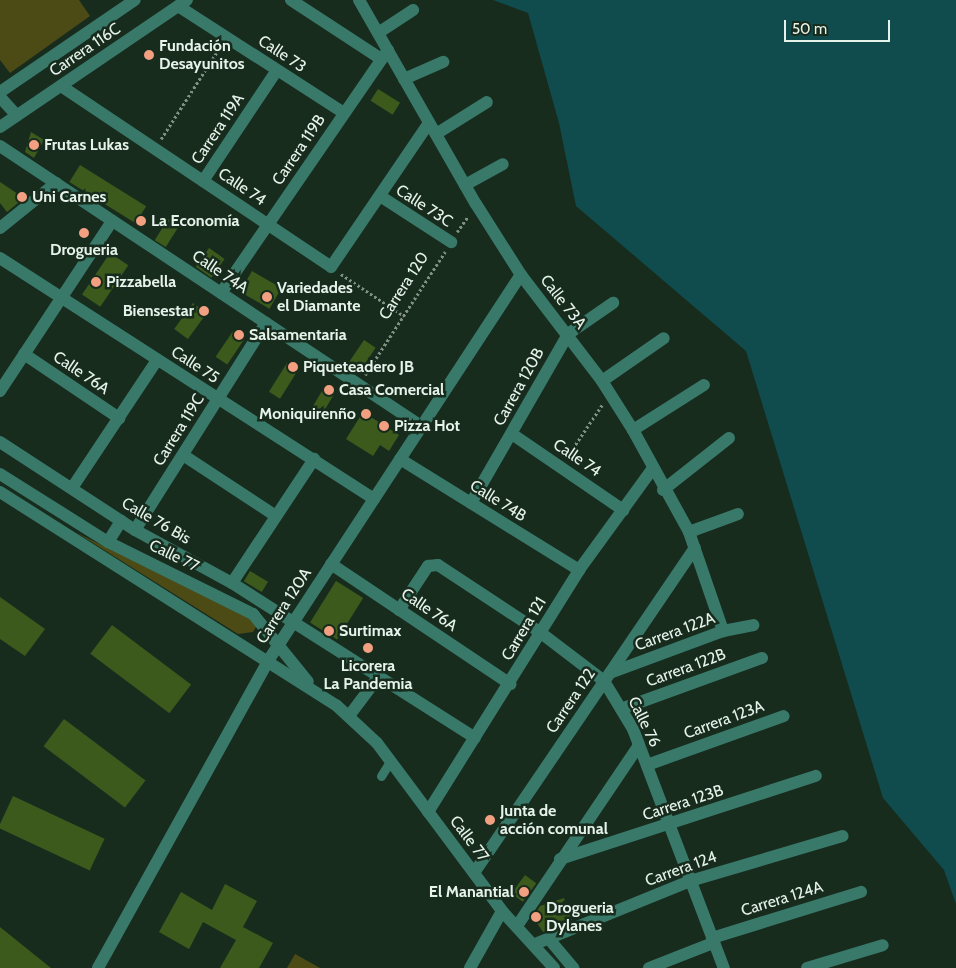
<!DOCTYPE html>
<html>
<head>
<meta charset="utf-8">
<style>
	body { margin:0 }
	#map { position:relative; width:956px; height:968px; overflow:hidden; background:#182c1e; font-family:Cabin,sans-serif }
	div>[style] { position:absolute }
	[style*='--x'] { left:calc(var(--x)*1px); top:calc(var(--y)*1px); width:calc(var(--w)*1px); rotate:calc(var(--a)*1deg) }
	.green>* { inset:0; background:#4c4b16 }
	.water>* { inset:0; background:#104b4d }
	.building>* { inset:0; background:#3c5a1c; transform-origin:0 0 }
	.path>* { height:2.5px; margin-top:-1.25px; transform-origin:0; background:repeating-linear-gradient(90deg,#809085 0 2.5px,transparent 0 5px) }
	.service>* { height:9px; margin:-4.5px; padding:0 4.5px; transform-origin:4.5px; border-radius:4.5px; background:#39796a }
	.minor>* { height:12px; margin:-6px; padding:0 6px; transform-origin:6px; border-radius:6px; background:#39796a }
	.tertiary>* { height:12px; margin:-6px; padding:0 6px; transform-origin:6px; border-radius:6px; background:#39796a }
	.dots>* { width:14px; height:14px; translate:-50% -50%; box-sizing:border-box; border:2px solid #182c1e; border-radius:50% }
	span { translate:-50% -50%; white-space:nowrap; text-align:center; line-height:1.15; -webkit-text-stroke:5px #182c1e; paint-order:stroke }
	.poi-label { font-size:16px; color:#e6f3ea; font-weight:700 }
	.left { translate:0 -50%; text-align:left }
	.right { translate:-100% -50%; text-align:right }
	.street-label { font-size:16px; color:#e6f3ea }
	.scale { position:absolute; left:784px; top:20px; width:106px; height:22px; box-sizing:border-box; border:2px solid #e6f3ea; border-top:0; padding-left:6px; font-size:15px; line-height:18px; white-space:nowrap; color:#e6f3ea; -webkit-text-stroke:4px #182c1e; paint-order:stroke }
</style>
</head>
<body>
<div id="map">
	<div class="green">
		<i style="clip-path:polygon(0 0,79px 0,90px 16px,10px 73px,0 60px)"></i>
		<i style="clip-path:polygon(77px 533px,255px 620px,256px 627px,253px 632px,238px 634px)"></i>
		<i style="clip-path:polygon(295px 954px,320px 968px,287px 968px)"></i>
	</div>
	<div class="water">
		<i style="clip-path:polygon(493px 0,956px 0,956px 904px,944px 870px,883px 798px,746px 351px,576px 206px,559px 123px,528px 13px)"></i>
	</div>
	<div class="building">
		<i style="left:378px;top:89px;width:26px;height:14px;rotate:32deg"></i>
		<i style="clip-path:polygon(31px 132px,44px 140px,34px 158px,25px 152px)"></i>
		<i style="left:80px;top:165px;width:78px;height:20px;rotate:32deg"></i>
		<i style="clip-path:polygon(0 182px,24px 198px,7px 212px,0 203px)"></i>
		<i style="left:168px;top:219px;width:13px;height:25px;rotate:32deg"></i>
		<i style="left:209px;top:248px;width:19px;height:23px;rotate:35deg"></i>
		<i style="left:110px;top:253px;width:22px;height:50px;rotate:34deg"></i>
		<i style="left:252px;top:271px;width:34px;height:24px;rotate:30deg"></i>
		<i style="left:193px;top:303px;width:17px;height:32px;rotate:36deg"></i>
		<i style="left:233px;top:331px;width:14px;height:31px;rotate:34deg"></i>
		<i style="left:364px;top:340px;width:14px;height:30px;rotate:34deg"></i>
		<i style="left:287px;top:363px;width:13px;height:34px;rotate:32deg"></i>
		<i style="left:325px;top:386px;width:12px;height:32px;rotate:31deg"></i>
		<i style="clip-path:polygon(363px 412px,399px 435px,389px 451px,380px 445px,373px 456px,346px 439px)"></i>
		<i style="left:250px;top:571px;width:21px;height:12px;rotate:31deg"></i>
		<i style="left:336px;top:581px;width:32px;height:49px;rotate:32deg"></i>
		<i style="clip-path:polygon(0 597px,45px 629px,25px 656px,0 639px)"></i>
		<i style="left:112px;top:625px;width:99px;height:36px;rotate:37deg"></i>
		<i style="left:64px;top:719px;width:102px;height:34px;rotate:37deg"></i>
		<i style="left:13px;top:796px;width:101px;height:35px;rotate:25deg"></i>
		<i style="left:525px;top:875px;width:14px;height:23px;rotate:36deg"></i>
		<i style="clip-path:polygon(225px 884px,257px 901px,243px 927px,273px 943px,259px 968px,220px 968px,236px 940px,203px 922px,189px 949px,159px 932px,181px 892px,212px 910px)"></i>
		<i style="clip-path:polygon(564px 898px,572px 920px,543px 932px,533px 917px,540px 906px)"></i>
		<i style="clip-path:polygon(0 927px,51px 968px,0 968px)"></i>
	</div>
	<div class="path">
		<i style="--x:161;--y:139;--w:109;--a:-57.3"></i>
		<i style="--x:457;--y:232;--w:19;--a:-55"></i>
		<i style="--x:341;--y:274;--w:76;--a:33.7"></i>
		<i style="--x:365;--y:375;--w:147;--a:-57"></i>
		<i style="--x:567;--y:457;--w:63;--a:-56.1"></i>
	</div>
	<div class="service">
		<i style="--x:381;--y:776;--w:19;--a:-58"></i>
	</div>
	<div class="minor">
		<i style="--x:291;--y:0;--w:108;--a:33.2"></i>
		<i style="--x:359;--y:0;--w:235;--a:60.2"></i>
		<i style="--x:476;--y:204;--w:84;--a:57.6"></i>
		<i style="--x:521;--y:275;--w:133;--a:52.6"></i>
		<i style="--x:602;--y:381;--w:58;--a:57.7"></i>
		<i style="--x:633;--y:430;--w:116;--a:61.2"></i>
		<i style="--x:689;--y:532;--w:105;--a:71"></i>
		<i style="--x:178;--y:6;--w:197;--a:32.8"></i>
		<i style="--x:378;--y:33;--w:42;--a:-33.3"></i>
		<i style="--x:404;--y:79;--w:43;--a:-23.6"></i>
		<i style="--x:61;--y:86;--w:325;--a:33.8"></i>
		<i style="--x:331;--y:267;--w:174;--a:-55.8"></i>
		<i style="--x:0;--y:92;--w:163;--a:-34.3"></i>
		<i style="--x:0;--y:97;--w:25;--a:48"></i>
		<i style="--x:0;--y:127;--w:226;--a:-34.2"></i>
		<i style="--x:436;--y:134;--w:60;--a:-32.1"></i>
		<i style="--x:0;--y:146;--w:506;--a:33.63"></i>
		<i style="--x:203;--y:181;--w:133;--a:-56.3"></i>
		<i style="--x:465;--y:185;--w:43;--a:-28.9"></i>
		<i style="--x:380;--y:196;--w:85;--a:32.9"></i>
		<i style="--x:0;--y:228;--w:72;--a:-38.8"></i>
		<i style="--x:0;--y:258;--w:445;--a:32.8"></i>
		<i style="--x:221;--y:293;--w:295;--a:-55.5"></i>
		<i style="--x:24;--y:354;--w:115;--a:34"></i>
		<i style="--x:602;--y:381;--w:75;--a:-34.7"></i>
		<i style="--x:0;--y:391;--w:204;--a:-56.6"></i>
		<i style="--x:633;--y:430;--w:84;--a:-32.4"></i>
		<i style="--x:512;--y:434;--w:135;--a:34.4"></i>
		<i style="--x:0;--y:442;--w:161;--a:33.1"></i>
		<i style="--x:135;--y:530;--w:111;--a:28.7"></i>
		<i style="--x:232;--y:583;--w:288;--a:32.5"></i>
		<i style="--x:183;--y:455;--w:111;--a:33.3"></i>
		<i style="--x:400;--y:459;--w:211;--a:31.8"></i>
		<i style="--x:72;--y:488;--w:154;--a:-56.4"></i>
		<i style="--x:663;--y:490;--w:84;--a:-38.2"></i>
		<i style="--x:471;--y:503;--w:195;--a:-60.1"></i>
		<i style="--x:568;--y:334;--w:55;--a:-34.6"></i>
		<i style="--x:135;--y:530;--w:245;--a:-57.7"></i>
		<i style="--x:689;--y:532;--w:52;--a:-20.2"></i>
		<i style="--x:108;--y:542;--w:25;--a:-58"></i>
		<i style="--x:331;--y:564;--w:216;--a:33.8"></i>
		<i style="--x:232;--y:583;--w:149;--a:-56.5"></i>
		<i style="--x:399;--y:610;--w:53;--a:-56.6"></i>
		<i style="--x:428;--y:566;--w:10;--a:-6"></i>
		<i style="--x:438;--y:565;--w:123;--a:33.4"></i>
		<i style="--x:541;--y:633;--w:79;--a:37.3"></i>
		<i style="--x:604;--y:681;--w:56;--a:58.9"></i>
		<i style="--x:633;--y:729;--w:256;--a:69.2"></i>
		<i style="--x:610;--y:673;--w:121;--a:-20.4"></i>
		<i style="--x:723;--y:631;--w:31;--a:-11"></i>
		<i style="--x:621;--y:709;--w:150;--a:-19.9"></i>
		<i style="--x:349;--y:716;--w:50;--a:-53.1"></i>
		<i style="--x:647;--y:765;--w:145;--a:-19.7"></i>
		<i style="--x:428;--y:812;--w:285;--a:-58"></i>
		<i style="--x:579;--y:570;--w:126;--a:-54"></i>
		<i style="--x:560;--y:859;--w:269;--a:-18"></i>
		<i style="--x:474;--y:873;--w:393;--a:-55.8"></i>
		<i style="--x:517;--y:926;--w:218;--a:-56"></i>
		<i style="--x:712;--y:938;--w:156;--a:-17.2"></i>
		<i style="--x:549;--y:939;--w:38;--a:50"></i>
		<i style="--x:535;--y:944;--w:167;--a:-22.1"></i>
		<i style="--x:690;--y:881;--w:159;--a:-16.4"></i>
		<i style="--x:98;--y:968;--w:351;--a:-61"></i>
		<i style="--x:268;--y:661;--w:462;--a:-56.8"></i>
		<i style="--x:470;--y:968;--w:65;--a:-60.7"></i>
		<i style="--x:649;--y:968;--w:69;--a:-21.3"></i>
		<i style="--x:807;--y:968;--w:79;--a:-16.8"></i>
	</div>
	<div class="tertiary">
		<i style="--x:0;--y:474;--w:128;--a:32.2"></i>
		<i style="--x:108;--y:542;--w:162;--a:26.4"></i>
		<i style="--x:253;--y:614;--w:87;--a:51"></i>
		<i style="--x:0;--y:492;--w:398;--a:32.4"></i>
		<i style="--x:336;--y:705;--w:56;--a:42.8"></i>
		<i style="--x:377;--y:743;--w:209;--a:53.3"></i>
		<i style="--x:502;--y:911;--w:77;--a:47.6"></i>
	</div>
	<div class="dots">
		<i style="left:149px;top:55px;background:#f2a081"></i>
		<i style="left:34px;top:145px;background:#f2a081"></i>
		<i style="left:22px;top:197px;background:#f2a081"></i>
		<i style="left:141px;top:221px;background:#f2a081"></i>
		<i style="left:84px;top:233px;background:#f2a081"></i>
		<i style="left:96px;top:282px;background:#f2a081"></i>
		<i style="left:267px;top:297px;background:#f2a081"></i>
		<i style="left:204px;top:311px;background:#f2a081"></i>
		<i style="left:239px;top:335px;background:#f2a081"></i>
		<i style="left:293px;top:367px;background:#f2a081"></i>
		<i style="left:329px;top:390px;background:#f2a081"></i>
		<i style="left:366px;top:414px;background:#f2a081"></i>
		<i style="left:384px;top:426px;background:#f2a081"></i>
		<i style="left:329px;top:631px;background:#f2a081"></i>
		<i style="left:368px;top:648px;background:#f2a081"></i>
		<i style="left:490px;top:820px;background:#f2a081"></i>
		<i style="left:524px;top:892px;background:#f2a081"></i>
		<i style="left:536px;top:917px;background:#f2a081"></i>
	</div>
	<div class="poi-label">
		<span class="left" style="left:159px;top:55px">Fundación<br>Desayunitos</span>
		<span class="left" style="left:44px;top:145px">Frutas Lukas</span>
		<span class="left" style="left:32px;top:197px">Uni Carnes</span>
		<span class="left" style="left:151px;top:221px">La Economía</span>
		<span style="left:84px;top:250px">Drogueria</span>
		<span class="left" style="left:106px;top:282px">Pizzabella</span>
		<span class="left" style="left:277px;top:297px">Variedades<br>el Diamante</span>
		<span class="right" style="left:194px;top:311px">Biensestar</span>
		<span class="left" style="left:249px;top:335px">Salsamentaria</span>
		<span class="left" style="left:303px;top:367px">Piqueteadero JB</span>
		<span class="left" style="left:339px;top:390px">Casa Comercial</span>
		<span class="right" style="left:356px;top:414px">Moniquirenño</span>
		<span class="left" style="left:394px;top:426px">Pizza Hot</span>
		<span class="left" style="left:339px;top:631px">Surtimax</span>
		<span style="left:368px;top:675px">Licorera<br>La Pandemia</span>
		<span class="left" style="left:500px;top:820px">Junta de<br>acción comunal</span>
		<span class="right" style="left:514px;top:892px">El Manantial</span>
		<span class="left" style="left:546px;top:917px">Drogueria<br>Dylanes</span>
	</div>
	<div class="street-label">
		<span style="left:85px;top:50px;rotate:-34deg">Carrera 116C</span>
		<span style="left:282px;top:54px;rotate:33deg">Calle 73</span>
		<span style="left:218px;top:129px;rotate:-56deg">Carrera 119A</span>
		<span style="left:299px;top:150px;rotate:-56deg">Carrera 119B</span>
		<span style="left:242px;top:187px;rotate:34deg">Calle 74</span>
		<span style="left:424px;top:206px;rotate:33deg">Calle 73C</span>
		<span style="left:220px;top:272px;rotate:34deg">Calle 74A</span>
		<span style="left:404px;top:286px;rotate:-57deg">Carrera 120</span>
		<span style="left:563px;top:302px;rotate:52deg">Calle 73A</span>
		<span style="left:195px;top:365px;rotate:33deg">Calle 75</span>
		<span style="left:81px;top:373px;rotate:34deg">Calle 76A</span>
		<span style="left:519px;top:387px;rotate:-61deg">Carrera 120B</span>
		<span style="left:179px;top:430px;rotate:-58deg">Carrera 119C</span>
		<span style="left:577px;top:458px;rotate:34deg">Calle 74</span>
		<span style="left:498px;top:501px;rotate:32deg">Calle 74B</span>
		<span style="left:156px;top:521px;rotate:30deg">Calle 76 Bis</span>
		<span style="left:174px;top:556px;rotate:26deg">Calle 77</span>
		<span style="left:284px;top:606px;rotate:-57deg">Carrera 120A</span>
		<span style="left:429px;top:610px;rotate:34deg">Calle 76A</span>
		<span style="left:524px;top:629px;rotate:-59deg">Carrera 121</span>
		<span style="left:675px;top:632px;rotate:-20deg">Carrera 122A</span>
		<span style="left:686px;top:668px;rotate:-20deg">Carrera 122B</span>
		<span style="left:571px;top:701px;rotate:-56deg">Carrera 122</span>
		<span style="left:724px;top:720px;rotate:-20deg">Carrera 123A</span>
		<span style="left:644px;top:722px;rotate:64deg">Calle 76</span>
		<span style="left:683px;top:803px;rotate:-18deg">Carrera 123B</span>
		<span style="left:469px;top:839px;rotate:53deg">Calle 77</span>
		<span style="left:681px;top:869px;rotate:-20deg">Carrera 124</span>
		<span style="left:782px;top:899px;rotate:-17deg">Carrera 124A</span>
	</div>
	<div class="scale">50 m</div>
</div>
</body>
</html>
